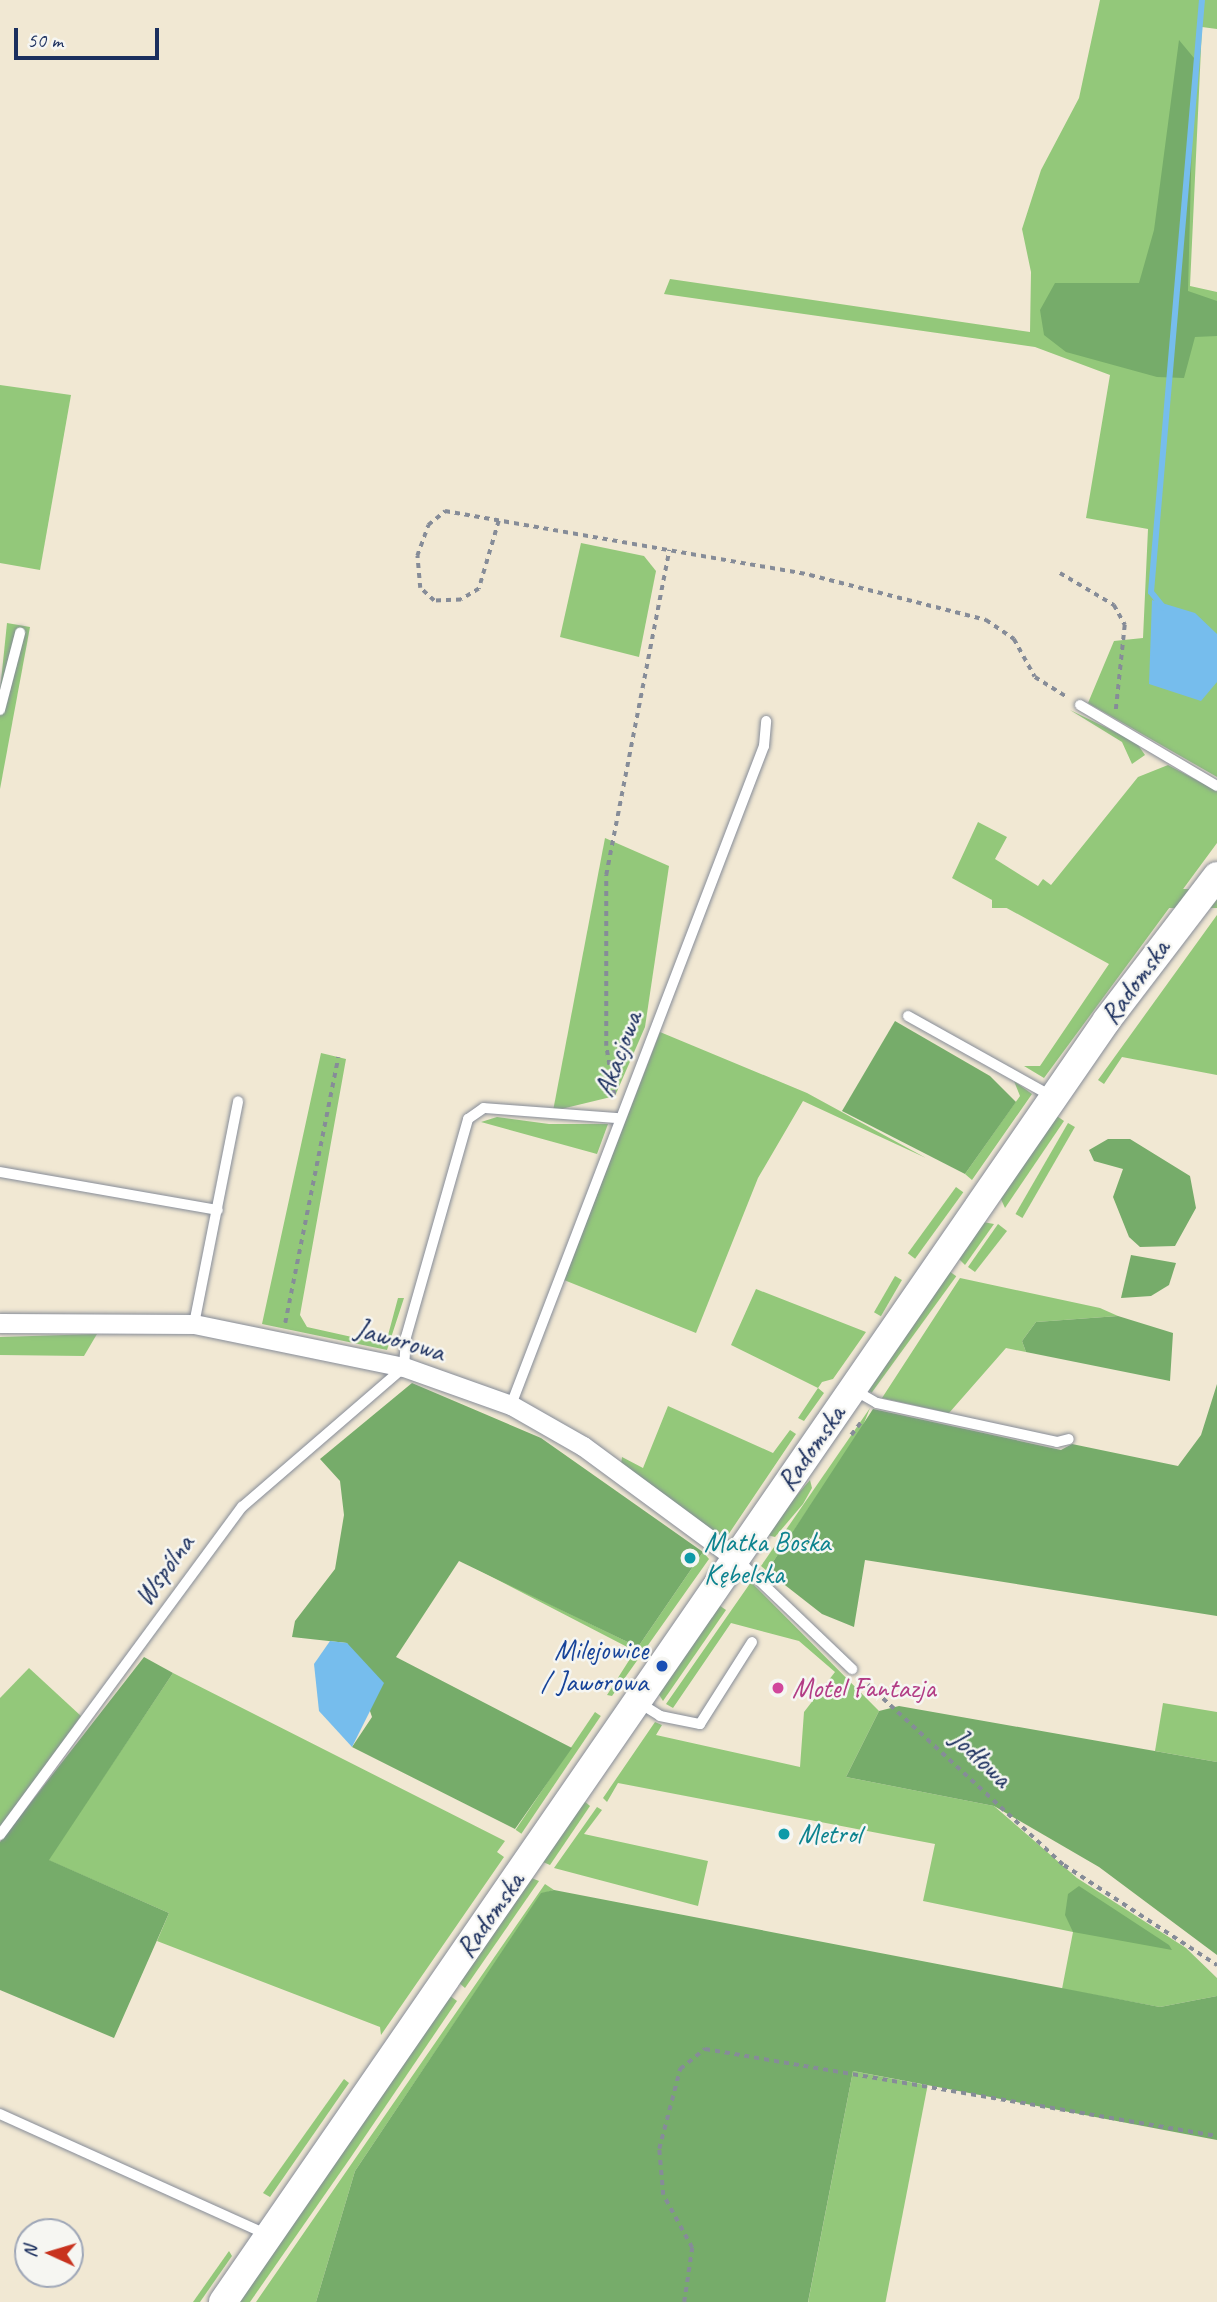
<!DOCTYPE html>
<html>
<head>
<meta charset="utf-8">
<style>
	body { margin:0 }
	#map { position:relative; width:1217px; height:2302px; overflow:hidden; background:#f1e8d3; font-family:Caveat,sans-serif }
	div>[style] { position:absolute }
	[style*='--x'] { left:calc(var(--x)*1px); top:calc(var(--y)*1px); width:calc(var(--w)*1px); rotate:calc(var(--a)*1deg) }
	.green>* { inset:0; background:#93c87a; transform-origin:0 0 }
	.forest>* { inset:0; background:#76ac6a }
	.water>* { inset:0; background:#76bded }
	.stream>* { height:6px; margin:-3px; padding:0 3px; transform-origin:3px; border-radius:3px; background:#76bded }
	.path>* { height:3.5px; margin-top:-1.75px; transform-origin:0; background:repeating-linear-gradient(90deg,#868c98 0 5px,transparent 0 10px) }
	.roads { filter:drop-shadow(0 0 2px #868c98) drop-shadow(0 0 2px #868c98) }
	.lane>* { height:10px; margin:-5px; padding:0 5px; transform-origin:5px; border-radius:5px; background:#fff }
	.street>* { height:19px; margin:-9.5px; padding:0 9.5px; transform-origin:9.5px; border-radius:9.5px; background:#fff }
	.secondary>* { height:28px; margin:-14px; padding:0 14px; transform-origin:14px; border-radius:14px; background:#fff }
	.dots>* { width:19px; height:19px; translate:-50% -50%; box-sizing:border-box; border:4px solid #f6f6f2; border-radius:50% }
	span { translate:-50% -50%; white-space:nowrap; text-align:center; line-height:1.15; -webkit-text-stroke:5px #f6f6f2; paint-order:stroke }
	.street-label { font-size:28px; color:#1b2f5e }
	.culture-label { font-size:28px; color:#0d838f }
	.left { translate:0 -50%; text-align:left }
	.transit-label { font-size:28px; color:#164399 }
	.right { translate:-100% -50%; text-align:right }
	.hotel-label { font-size:28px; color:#b23c85 }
	.north { position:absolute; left:14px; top:2218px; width:70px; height:70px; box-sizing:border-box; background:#f6f6f2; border:2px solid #9ea6b7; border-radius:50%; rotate:274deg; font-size:19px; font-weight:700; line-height:28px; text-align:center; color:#1b2f5e }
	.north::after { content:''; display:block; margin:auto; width:24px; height:32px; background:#c8321e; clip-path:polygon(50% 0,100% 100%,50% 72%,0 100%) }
	.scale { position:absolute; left:14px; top:28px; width:145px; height:32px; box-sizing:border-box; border:4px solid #1b2f5e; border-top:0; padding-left:9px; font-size:21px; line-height:24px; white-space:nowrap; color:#1b2f5e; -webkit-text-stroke:5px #f6f6f2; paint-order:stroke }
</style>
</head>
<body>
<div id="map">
	<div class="green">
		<i style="clip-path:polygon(1100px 0,1217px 0,1217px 29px,1202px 27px,1190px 286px,1217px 292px,1217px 777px,1088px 703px,1114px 641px,1143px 638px,1148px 529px,1086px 518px,1110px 375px,1035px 347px,664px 294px,670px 279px,1030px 332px,1031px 272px,1022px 229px,1041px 170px,1079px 98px)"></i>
		<i style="clip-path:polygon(0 385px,71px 395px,40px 570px,0 563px)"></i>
		<i style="clip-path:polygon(581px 543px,644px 556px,656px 571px,639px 657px,560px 637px)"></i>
		<i style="clip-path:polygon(7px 623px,30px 627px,0 789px,0 691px)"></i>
		<i style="clip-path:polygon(1070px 710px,1136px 742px,1145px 755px,1132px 764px,1122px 742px)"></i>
		<i style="clip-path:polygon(1168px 765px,1217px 791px,1217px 843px,1044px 1078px,1024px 1066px,1040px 1066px,1109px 964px,952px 878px,978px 822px,1007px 837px,995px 859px,1038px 886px,1043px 879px,1051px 885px,1138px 777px)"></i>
		<i style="clip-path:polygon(605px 838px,669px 866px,645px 1027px,615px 1096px,553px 1111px)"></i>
		<i style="left:1217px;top:889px;width:19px;height:225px;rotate:90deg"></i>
		<i style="clip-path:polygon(1217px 915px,1217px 1075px,1122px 1057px,1104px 1084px,1098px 1080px)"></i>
		<i style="clip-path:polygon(660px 1032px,807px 1093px,926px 1158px,803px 1101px,758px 1178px,696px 1333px,564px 1280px)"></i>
		<i style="clip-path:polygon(321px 1053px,346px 1059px,300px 1315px,307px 1327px,379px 1343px,387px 1339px,398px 1298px,404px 1298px,387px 1350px,262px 1324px)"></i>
		<i style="clip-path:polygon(1014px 1081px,1032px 1094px,972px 1180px,965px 1174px,1020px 1096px)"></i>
		<i style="clip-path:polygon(1054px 1114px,1064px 1121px,1005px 1208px,1000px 1197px)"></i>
		<i style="clip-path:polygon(497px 1117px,549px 1124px,608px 1124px,597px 1154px,481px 1122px)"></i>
		<i style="left:1068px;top:1123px;width:8px;height:105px;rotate:30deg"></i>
		<i style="left:956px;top:1187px;width:9px;height:82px;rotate:36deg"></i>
		<i style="clip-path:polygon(983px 1222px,994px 1224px,965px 1265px,958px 1258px)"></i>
		<i style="clip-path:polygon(998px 1224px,1007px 1231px,975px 1272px,968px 1267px)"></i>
		<i style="left:949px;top:1271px;width:9px;height:144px;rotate:36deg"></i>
		<i style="left:895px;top:1276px;width:8px;height:42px;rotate:30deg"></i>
		<i style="clip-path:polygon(960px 1278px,1100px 1308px,1118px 1316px,1036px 1322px,1022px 1341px,1026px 1352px,1006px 1348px,949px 1413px,882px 1398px)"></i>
		<i style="clip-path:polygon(756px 1289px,866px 1332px,833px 1379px,822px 1382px,818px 1388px,824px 1393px,804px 1421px,798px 1418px,818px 1388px,731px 1345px)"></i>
		<i style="clip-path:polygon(97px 1334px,84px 1356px,0 1355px,0 1337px)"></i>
		<i style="clip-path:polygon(668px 1406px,773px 1453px,790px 1430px,796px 1434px,726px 1538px,716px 1537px,621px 1464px,622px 1457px,643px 1468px)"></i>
		<i style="clip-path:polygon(870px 1408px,862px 1428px,767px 1571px,761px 1566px)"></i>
		<i style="clip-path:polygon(810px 1480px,812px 1488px,803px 1504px,775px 1537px,763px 1534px)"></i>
		<i style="clip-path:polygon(703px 1552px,709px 1559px,612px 1696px,607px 1695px,635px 1651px,459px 1560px,638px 1647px)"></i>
		<i style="clip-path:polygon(751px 1582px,879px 1711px,846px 1777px,994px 1806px,1077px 1878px,1186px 1948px,1217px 1978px,1217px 1996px,1160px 2007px,1062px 1989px,1073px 1932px,923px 1901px,935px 1844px,618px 1783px,607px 1802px,603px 1798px,655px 1722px,662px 1725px,656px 1735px,800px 1767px,804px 1712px,835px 1672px,799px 1641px,731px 1623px,673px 1708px,666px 1704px)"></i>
		<i style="clip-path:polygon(716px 1603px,726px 1610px,663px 1701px,658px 1693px)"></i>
		<i style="clip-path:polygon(29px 1668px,81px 1716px,0 1829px,0 1698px)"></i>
		<i style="clip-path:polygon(173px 1673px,505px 1841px,497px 1852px,504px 1857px,381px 2035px,380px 2027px,157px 1941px,169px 1913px,48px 1860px)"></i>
		<i style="clip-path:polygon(1163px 1703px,1217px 1712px,1217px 1762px,1155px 1751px)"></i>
		<i style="left:595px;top:1712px;width:7px;height:142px;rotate:34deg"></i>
		<i style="clip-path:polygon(583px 1800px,590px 1806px,550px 1865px,543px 1862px)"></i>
		<i style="clip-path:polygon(597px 1807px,602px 1810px,584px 1834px,708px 1861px,698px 1906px,554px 1868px)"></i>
		<i style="clip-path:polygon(529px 1877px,539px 1881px,465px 1988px,458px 1982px)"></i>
		<i style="clip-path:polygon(545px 1884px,554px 1890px,541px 1894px,355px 2171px,316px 2302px,256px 2302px)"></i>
		<i style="clip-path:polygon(449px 1995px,457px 2001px,351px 2157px,250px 2302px,238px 2302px)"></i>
		<i style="left:853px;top:2071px;width:76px;height:235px;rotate:11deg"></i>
		<i style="clip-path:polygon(344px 2079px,349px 2083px,270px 2197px,263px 2193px)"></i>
		<i style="clip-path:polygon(229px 2251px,232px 2256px,200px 2302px,193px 2302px)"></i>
	</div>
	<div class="forest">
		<i style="clip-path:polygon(1179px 40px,1194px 58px,1188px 291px,1217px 301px,1217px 336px,1195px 337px,1184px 378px,1157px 377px,1066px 352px,1044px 335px,1040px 310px,1055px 283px,1139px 283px,1154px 230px)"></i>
		<i style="clip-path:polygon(895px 1021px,990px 1076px,1016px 1102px,965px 1174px,842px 1111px)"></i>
		<i style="clip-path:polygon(1108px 1139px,1130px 1139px,1190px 1176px,1196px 1208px,1175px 1246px,1140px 1247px,1129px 1237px,1113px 1197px,1123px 1169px,1094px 1161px,1089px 1150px)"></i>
		<i style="clip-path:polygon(1131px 1255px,1176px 1263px,1169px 1285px,1151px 1296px,1121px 1298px)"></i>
		<i style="clip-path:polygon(1118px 1316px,1173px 1333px,1170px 1381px,1026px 1352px,1022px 1341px,1036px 1322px)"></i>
		<i style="clip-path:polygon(412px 1383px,541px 1438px,703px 1552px,638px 1647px,459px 1561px,396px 1657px,572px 1748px,515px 1829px,352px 1747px,372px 1717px,347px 1643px,292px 1637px,295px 1621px,335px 1569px,344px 1515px,340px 1481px,320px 1459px)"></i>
		<i style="clip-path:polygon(1217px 1384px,1217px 1616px,865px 1560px,854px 1627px,822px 1614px,767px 1571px,873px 1409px,1061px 1450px,1072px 1444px,1178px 1466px,1201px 1435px)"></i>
		<i style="clip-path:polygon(144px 1657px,173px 1673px,49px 1860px,169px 1913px,114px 2038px,0 1990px,0 1842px)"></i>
		<i style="clip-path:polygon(899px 1706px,1217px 1762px,1217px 1955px,1099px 1867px,994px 1806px,846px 1777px,879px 1711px)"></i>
		<i style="clip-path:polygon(1079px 1886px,1169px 1945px,1172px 1950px,1073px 1932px,1065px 1915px,1068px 1894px)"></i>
		<i style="clip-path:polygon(554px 1890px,1160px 2007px,1217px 1996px,1217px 2140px,853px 2071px,808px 2302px,316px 2302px,355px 2171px,541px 1893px)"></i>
	</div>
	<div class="water">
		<i style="clip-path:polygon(1152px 600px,1195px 613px,1217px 634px,1217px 682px,1201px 701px,1149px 684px)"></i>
		<i style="clip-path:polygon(330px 1641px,347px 1643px,384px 1683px,352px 1747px,319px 1711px,314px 1664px)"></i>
	</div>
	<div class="stream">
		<i style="--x:1163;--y:607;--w:19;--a:-129"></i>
		<i style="--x:1151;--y:592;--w:594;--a:-85.08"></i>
	</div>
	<div class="path">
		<i style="--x:499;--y:521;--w:71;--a:106.4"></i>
		<i style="--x:479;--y:589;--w:21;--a:149"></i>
		<i style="--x:461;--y:600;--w:27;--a:178"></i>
		<i style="--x:434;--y:601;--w:19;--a:-137"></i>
		<i style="--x:420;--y:588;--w:32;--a:-95"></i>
		<i style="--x:417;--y:556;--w:33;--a:-70"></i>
		<i style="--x:428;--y:525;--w:22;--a:-39"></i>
		<i style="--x:445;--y:511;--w:371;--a:9.9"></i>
		<i style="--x:810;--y:575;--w:182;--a:14.3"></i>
		<i style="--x:986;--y:620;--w:34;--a:34"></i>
		<i style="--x:1014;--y:639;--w:43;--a:61.1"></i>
		<i style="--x:1035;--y:677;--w:39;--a:32"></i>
		<i style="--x:1060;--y:573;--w:63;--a:30.7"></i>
		<i style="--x:1114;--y:605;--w:23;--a:61"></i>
		<i style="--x:1125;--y:625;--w:86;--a:96"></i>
		<i style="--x:614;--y:1095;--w:50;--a:-99.3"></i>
		<i style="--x:606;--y:1046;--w:171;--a:-90"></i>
		<i style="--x:606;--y:875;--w:331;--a:-79"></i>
		<i style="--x:285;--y:1323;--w:271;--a:-78.7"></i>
		<i style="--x:851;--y:1435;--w:16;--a:-52"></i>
		<i style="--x:861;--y:1678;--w:276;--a:42.7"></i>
		<i style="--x:1064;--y:1865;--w:183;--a:33.2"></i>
		<i style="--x:684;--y:2302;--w:55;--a:-81.6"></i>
		<i style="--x:692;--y:2248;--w:60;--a:-118.7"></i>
		<i style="--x:663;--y:2195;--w:46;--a:-95"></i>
		<i style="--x:659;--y:2149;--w:83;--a:-75.3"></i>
		<i style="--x:680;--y:2069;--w:32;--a:-39"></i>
		<i style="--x:705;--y:2049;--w:519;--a:9.64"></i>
	</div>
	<div class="roads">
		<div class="lane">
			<i style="--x:1080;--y:705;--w:159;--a:30.6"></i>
			<i style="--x:0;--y:710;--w:80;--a:-75.4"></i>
			<i style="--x:908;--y:1016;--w:164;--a:29.2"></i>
			<i style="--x:0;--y:1172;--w:221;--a:9.9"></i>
			<i style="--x:194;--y:1324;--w:227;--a:-78.8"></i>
			<i style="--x:856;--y:1391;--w:24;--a:30"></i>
			<i style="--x:877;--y:1403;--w:184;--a:12.2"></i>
			<i style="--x:1057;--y:1442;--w:12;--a:-14"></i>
			<i style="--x:511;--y:1405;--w:706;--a:-69"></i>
			<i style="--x:764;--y:746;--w:25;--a:-85"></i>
			<i style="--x:738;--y:1560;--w:158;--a:43.7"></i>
			<i style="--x:638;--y:1702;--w:26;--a:32"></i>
			<i style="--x:660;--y:1716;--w:41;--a:11.3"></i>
			<i style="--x:700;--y:1724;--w:97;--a:-57.6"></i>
			<i style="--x:0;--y:1835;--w:408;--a:-53.6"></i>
			<i style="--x:242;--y:1507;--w:214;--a:-40.8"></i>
			<i style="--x:404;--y:1367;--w:30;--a:-86"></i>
			<i style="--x:406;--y:1337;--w:227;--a:-74.1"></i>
			<i style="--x:468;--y:1119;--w:19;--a:-35"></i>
			<i style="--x:484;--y:1108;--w:134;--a:4.3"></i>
			<i style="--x:0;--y:2114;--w:294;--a:24.3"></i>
		</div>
		<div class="street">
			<i style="--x:0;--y:1323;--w:194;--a:0.3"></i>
			<i style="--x:194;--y:1324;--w:214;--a:11.6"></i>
			<i style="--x:404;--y:1367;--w:114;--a:19.6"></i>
			<i style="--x:511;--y:1405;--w:83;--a:29.7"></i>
			<i style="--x:583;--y:1446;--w:189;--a:36.4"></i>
		</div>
		<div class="secondary">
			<i style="--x:223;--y:2302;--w:1557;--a:-55.41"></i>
			<i style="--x:1107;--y:1020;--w:181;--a:-52.6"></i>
		</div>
	</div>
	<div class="dots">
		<i style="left:690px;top:1558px;background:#0f9aa8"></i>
		<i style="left:662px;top:1666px;background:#1a4fb4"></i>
		<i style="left:778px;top:1688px;background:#d1479c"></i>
		<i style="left:784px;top:1834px;background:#0f9aa8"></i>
	</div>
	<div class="street-label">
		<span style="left:1135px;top:982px;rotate:-54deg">Radomska</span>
		<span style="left:618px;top:1054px;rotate:-69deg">Akacjowa</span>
		<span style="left:400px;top:1340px;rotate:16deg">Jaworowa</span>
		<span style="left:811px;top:1448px;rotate:-55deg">Radomska</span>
		<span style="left:164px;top:1570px;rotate:-54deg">Wspólna</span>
		<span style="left:981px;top:1758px;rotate:43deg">Jodłowa</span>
		<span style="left:490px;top:1915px;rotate:-55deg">Radomska</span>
	</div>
	<div class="culture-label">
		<span class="left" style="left:704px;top:1558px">Matka Boska<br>Kębelska</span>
		<span class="left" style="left:798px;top:1834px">Metrol</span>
	</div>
	<div class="transit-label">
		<span class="right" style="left:648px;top:1666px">Milejowice<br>/ Jaworowa</span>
	</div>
	<div class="hotel-label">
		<span class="left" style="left:792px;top:1688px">Motel Fantazja</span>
	</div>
	<div class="north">N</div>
	<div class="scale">50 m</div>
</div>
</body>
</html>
